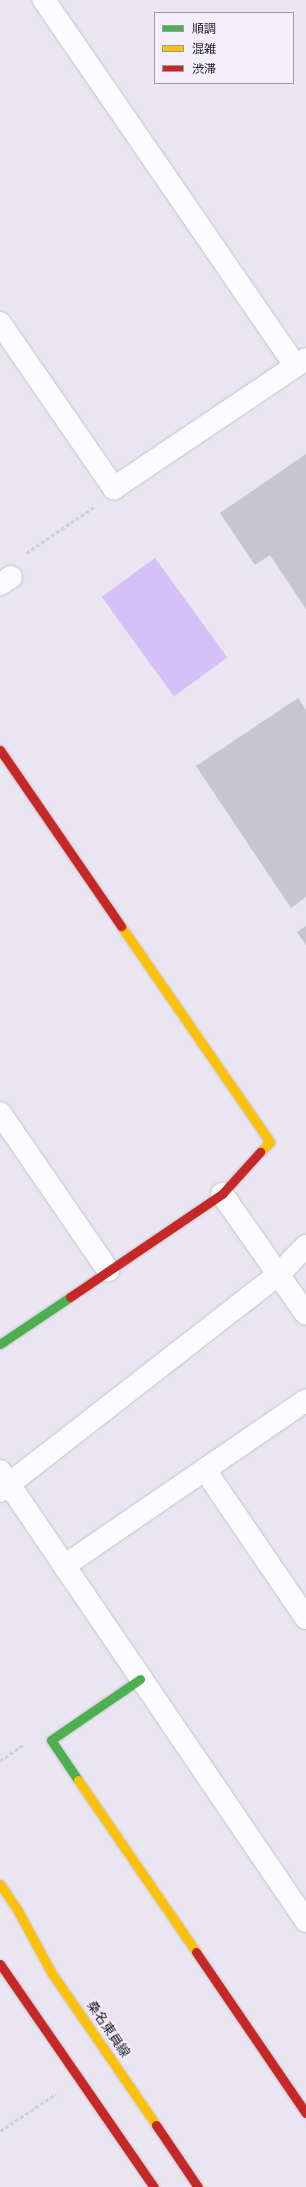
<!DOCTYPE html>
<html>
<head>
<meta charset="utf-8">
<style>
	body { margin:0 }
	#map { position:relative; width:306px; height:2187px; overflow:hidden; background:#e9e5f1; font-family:Overpass,"Noto Sans JP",sans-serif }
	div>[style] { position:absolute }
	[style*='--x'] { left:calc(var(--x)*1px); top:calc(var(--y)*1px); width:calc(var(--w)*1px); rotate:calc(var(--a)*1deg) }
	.water>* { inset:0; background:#d5c1f7; transform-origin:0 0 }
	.building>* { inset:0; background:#c7c5ce }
	.path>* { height:2.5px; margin-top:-1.25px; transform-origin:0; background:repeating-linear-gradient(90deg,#d2d1d5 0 4px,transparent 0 6px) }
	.roads { filter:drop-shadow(0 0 1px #c6c3cc) drop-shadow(0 0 1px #c6c3cc) }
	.street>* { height:22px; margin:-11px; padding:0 11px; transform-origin:11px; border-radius:11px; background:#fcfbfd }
	.fast>* { height:9px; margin:-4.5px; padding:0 4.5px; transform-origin:4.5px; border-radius:4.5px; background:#4caf50 }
	.slow>* { height:9px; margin:-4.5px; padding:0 4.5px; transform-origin:4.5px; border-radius:4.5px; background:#ffc107 }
	.jam>* { height:9px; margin:-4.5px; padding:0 4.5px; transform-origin:4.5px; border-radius:4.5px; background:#c62828 }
	span { translate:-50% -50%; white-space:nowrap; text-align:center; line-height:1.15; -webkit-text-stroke:3.5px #f4effc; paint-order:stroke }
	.street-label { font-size:13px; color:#1e1c24 }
	.legend { position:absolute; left:154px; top:12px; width:140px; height:72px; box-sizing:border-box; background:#f4effc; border:1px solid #9e9ba6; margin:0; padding:5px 7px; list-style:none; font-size:12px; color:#1e1c24 }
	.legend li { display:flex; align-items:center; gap:8px; height:20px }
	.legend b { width:20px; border:1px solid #9e9ba6 }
</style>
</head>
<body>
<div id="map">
	<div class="water">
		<i style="left:155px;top:558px;width:123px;height:66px;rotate:54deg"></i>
	</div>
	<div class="building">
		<i style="clip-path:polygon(306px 454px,306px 609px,270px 555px,255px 565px,220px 513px)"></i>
		<i style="clip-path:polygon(298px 698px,306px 710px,306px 897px,291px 908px,196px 766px)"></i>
		<i style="clip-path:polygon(306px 926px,306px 945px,297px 932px)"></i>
	</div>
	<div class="path">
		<i style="--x:26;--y:553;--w:82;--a:-34.1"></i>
		<i style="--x:0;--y:1761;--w:29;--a:-35"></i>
		<i style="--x:0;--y:2131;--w:67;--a:-33.5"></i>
	</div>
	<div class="roads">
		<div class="street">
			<i style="--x:44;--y:0;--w:444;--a:55.5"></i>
			<i style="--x:0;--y:323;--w:201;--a:55.4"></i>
			<i style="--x:114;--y:488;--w:231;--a:-33.9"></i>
			<i style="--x:0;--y:584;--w:13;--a:-32"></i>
			<i style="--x:0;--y:1113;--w:191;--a:55.5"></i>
			<i style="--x:222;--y:1194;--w:146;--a:55"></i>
			<i style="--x:205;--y:1470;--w:179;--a:55.7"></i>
			<i style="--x:0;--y:1471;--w:544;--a:55.78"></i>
			<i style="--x:0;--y:1491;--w:353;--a:-37.9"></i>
			<i style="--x:279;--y:1274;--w:39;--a:-46"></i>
			<i style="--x:64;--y:1566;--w:293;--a:-34.4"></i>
		</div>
		<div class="fast">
			<i style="--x:0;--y:1344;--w:84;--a:-33.9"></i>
			<i style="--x:78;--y:1780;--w:48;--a:-124"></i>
			<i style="--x:51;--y:1740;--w:108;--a:-34.4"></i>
		</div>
		<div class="slow">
			<i style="--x:121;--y:926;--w:262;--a:55.4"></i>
			<i style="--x:270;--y:1142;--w:14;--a:135"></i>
			<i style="--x:78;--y:1780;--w:209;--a:55.5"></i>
			<i style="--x:0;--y:1884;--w:32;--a:56"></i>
			<i style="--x:18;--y:1911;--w:69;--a:61.6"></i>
			<i style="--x:51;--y:1972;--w:186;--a:55.5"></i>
		</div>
		<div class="jam">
			<i style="--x:0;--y:750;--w:214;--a:55.5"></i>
			<i style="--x:70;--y:1297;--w:184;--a:-34.1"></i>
			<i style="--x:222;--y:1194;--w:57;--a:-47.9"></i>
			<i style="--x:196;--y:1952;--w:195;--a:55.7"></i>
			<i style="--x:0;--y:1964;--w:271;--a:55.4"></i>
			<i style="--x:156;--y:2125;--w:75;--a:55.9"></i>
		</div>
	</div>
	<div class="street-label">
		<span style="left:107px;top:2030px;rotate:56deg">桑名東員線</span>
	</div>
	<ul class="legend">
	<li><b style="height:5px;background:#4caf50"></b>順調</li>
	<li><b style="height:5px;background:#ffc107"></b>混雑</li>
	<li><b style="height:5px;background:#c62828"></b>渋滞</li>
	</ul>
</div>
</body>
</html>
